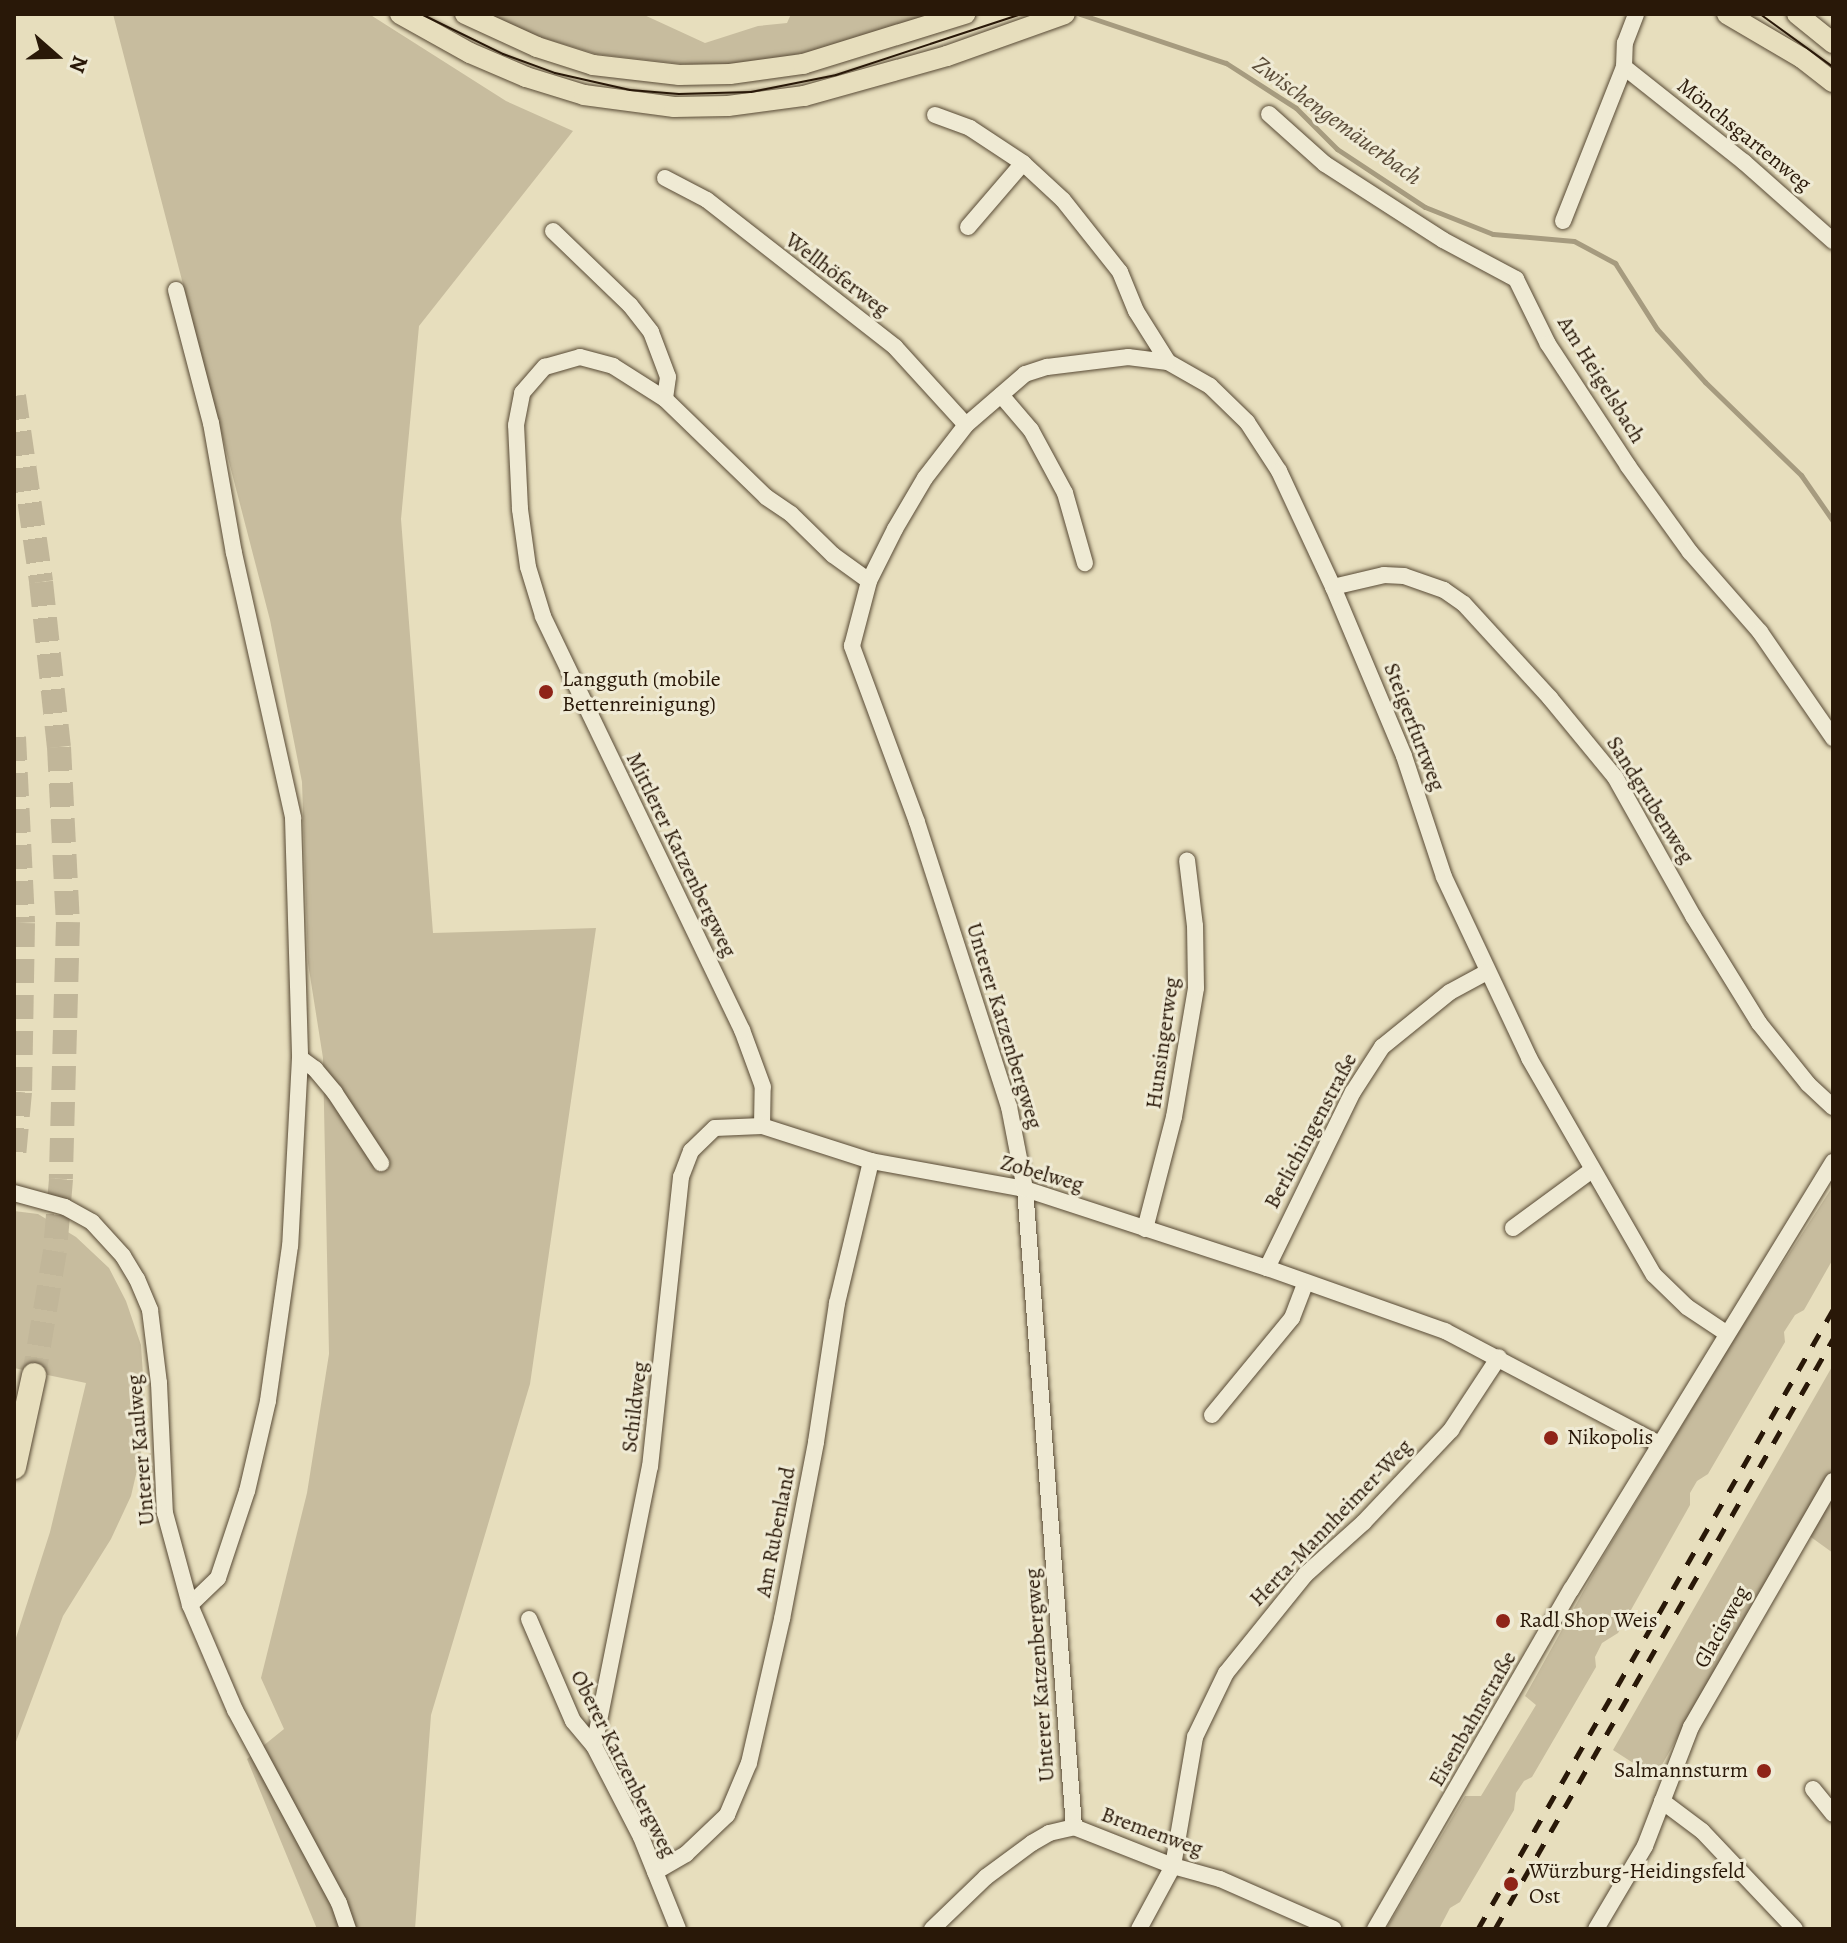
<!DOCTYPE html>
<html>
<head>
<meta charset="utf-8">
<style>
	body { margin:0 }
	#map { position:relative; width:1847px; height:1943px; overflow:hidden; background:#e7debd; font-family:Alegreya,serif }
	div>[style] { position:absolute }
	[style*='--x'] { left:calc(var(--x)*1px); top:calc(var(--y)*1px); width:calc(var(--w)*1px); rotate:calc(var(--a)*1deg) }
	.green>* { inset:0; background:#c7bc9e }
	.stream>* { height:5px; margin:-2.5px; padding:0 2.5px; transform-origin:2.5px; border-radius:2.5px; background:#a69b7f }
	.highway-tunnel>* { height:24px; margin-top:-12px; transform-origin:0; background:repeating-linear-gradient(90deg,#c1b699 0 24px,transparent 0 36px) }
	.roads { filter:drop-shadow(0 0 2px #584a35) drop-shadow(0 0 2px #584a35) }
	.minor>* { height:16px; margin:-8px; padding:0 8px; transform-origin:8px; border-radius:8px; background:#efead4 }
	.major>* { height:20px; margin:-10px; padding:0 10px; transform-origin:10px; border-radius:10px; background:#e7debd }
	.highway>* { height:24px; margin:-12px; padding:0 12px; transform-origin:12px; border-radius:12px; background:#e7debd }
	.tram>* { height:2px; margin:-1px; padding:0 1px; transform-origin:1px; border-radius:1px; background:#291808 }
	.rail>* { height:5px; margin-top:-2.5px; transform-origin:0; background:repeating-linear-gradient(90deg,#291808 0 14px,transparent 0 28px) }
	.dots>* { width:22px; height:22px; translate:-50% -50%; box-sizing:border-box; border:4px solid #efead4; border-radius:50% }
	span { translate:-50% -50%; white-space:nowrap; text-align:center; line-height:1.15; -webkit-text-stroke:6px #efead4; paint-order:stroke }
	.street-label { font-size:22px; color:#291808 }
	.poi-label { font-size:22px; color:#291808 }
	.left { translate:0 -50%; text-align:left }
	.right { translate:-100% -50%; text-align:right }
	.water-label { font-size:24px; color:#5b4c38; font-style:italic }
	.frame { position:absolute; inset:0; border:16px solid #291808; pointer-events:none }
	.north { position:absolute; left:16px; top:16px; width:80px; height:80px; -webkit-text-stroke:6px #efead4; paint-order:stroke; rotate:110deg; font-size:22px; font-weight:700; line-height:32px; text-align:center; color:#291808 }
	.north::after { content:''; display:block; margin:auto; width:28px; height:36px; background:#291808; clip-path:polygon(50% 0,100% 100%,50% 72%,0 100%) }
</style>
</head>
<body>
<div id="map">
	<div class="green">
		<i style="clip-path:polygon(113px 14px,369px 14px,506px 101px,573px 131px,419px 326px,401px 519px,433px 933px,596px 928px,530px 1384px,431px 1715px,415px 1929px,317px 1929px,247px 1759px,284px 1729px,261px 1678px,307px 1493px,329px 1354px,323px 1058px,308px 963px,302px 782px,270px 620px)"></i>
		<i style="clip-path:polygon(488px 14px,642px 14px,705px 43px,758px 26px,787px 23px,791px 14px,937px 14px,857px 41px,780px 58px,738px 64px,692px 65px,596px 54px,537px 36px)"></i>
		<i style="clip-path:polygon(1833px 1186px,1833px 1259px,1804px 1310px,1795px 1315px,1784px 1332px,1785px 1342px,1708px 1474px,1697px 1481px,1690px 1493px,1690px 1505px,1618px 1633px,1602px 1643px,1595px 1657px,1596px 1667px,1532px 1777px,1524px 1781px,1516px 1793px,1514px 1810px,1460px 1902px,1450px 1908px,1439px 1929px,1386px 1929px,1465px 1796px,1481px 1796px,1536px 1705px,1525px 1696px,1598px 1565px,1734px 1339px)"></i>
		<i style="clip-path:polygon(14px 1211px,38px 1214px,76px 1237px,109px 1268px,126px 1301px,141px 1345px,145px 1405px,141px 1453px,131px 1496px,111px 1539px,63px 1616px,14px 1747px,14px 1644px,50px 1532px,86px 1383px,14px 1368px)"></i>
		<i style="clip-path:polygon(1833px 1365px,1833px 1553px,1797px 1527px,1655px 1777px,1613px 1750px)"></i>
	</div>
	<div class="stream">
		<i style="--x:1080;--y:14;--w:154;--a:18.6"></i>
		<i style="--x:1226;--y:63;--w:83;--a:32.7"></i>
		<i style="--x:1296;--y:108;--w:58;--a:45"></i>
		<i style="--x:1337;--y:149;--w:105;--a:33.4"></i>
		<i style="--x:1425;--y:207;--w:73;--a:21.7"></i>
		<i style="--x:1493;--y:234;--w:81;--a:4.9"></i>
		<i style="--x:1574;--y:241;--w:47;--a:28.2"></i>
		<i style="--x:1615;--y:263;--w:78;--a:57.5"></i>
		<i style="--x:1657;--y:329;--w:72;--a:47.8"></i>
		<i style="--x:1705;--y:382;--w:134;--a:44.1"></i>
		<i style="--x:1801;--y:475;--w:56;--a:55.2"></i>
	</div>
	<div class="highway-tunnel">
		<i style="--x:14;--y:396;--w:188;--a:81.7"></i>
		<i style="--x:41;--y:582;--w:166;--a:83.8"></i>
		<i style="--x:59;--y:747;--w:175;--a:87.1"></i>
		<i style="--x:68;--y:922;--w:257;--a:91.6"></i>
		<i style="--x:61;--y:1179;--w:72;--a:94.8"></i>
		<i style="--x:55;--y:1251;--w:126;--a:99.6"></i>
		<i style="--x:14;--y:737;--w:186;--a:87.2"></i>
		<i style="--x:23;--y:923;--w:169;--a:91"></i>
		<i style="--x:20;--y:1092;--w:65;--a:95.3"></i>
	</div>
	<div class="roads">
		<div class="minor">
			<i style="--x:1624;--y:67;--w:153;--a:38.4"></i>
			<i style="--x:1744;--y:162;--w:119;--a:41.6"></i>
			<i style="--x:1269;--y:114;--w:75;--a:41.8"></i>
			<i style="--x:1325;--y:164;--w:140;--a:32.8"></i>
			<i style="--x:1443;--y:240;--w:83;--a:28.1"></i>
			<i style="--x:1516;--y:279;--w:72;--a:63.8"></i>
			<i style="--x:1548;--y:344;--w:146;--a:56.7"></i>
			<i style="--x:1628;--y:466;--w:106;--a:54.2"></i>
			<i style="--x:1690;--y:552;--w:106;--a:48.8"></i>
			<i style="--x:1760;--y:632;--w:129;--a:55.4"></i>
			<i style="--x:935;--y:115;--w:37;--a:20"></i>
			<i style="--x:970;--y:128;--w:64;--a:33.4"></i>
			<i style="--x:1023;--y:163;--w:54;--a:42.8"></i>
			<i style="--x:1063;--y:200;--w:92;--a:51.6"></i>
			<i style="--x:1120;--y:272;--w:42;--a:67.7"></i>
			<i style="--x:1136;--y:311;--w:60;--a:57.9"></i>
			<i style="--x:1168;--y:362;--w:48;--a:29.7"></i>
			<i style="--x:1210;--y:386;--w:52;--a:44.2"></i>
			<i style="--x:1247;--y:422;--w:59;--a:56.9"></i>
			<i style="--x:1279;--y:471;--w:128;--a:65"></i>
			<i style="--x:1333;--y:587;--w:183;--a:67.2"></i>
			<i style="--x:1404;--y:756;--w:127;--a:71.7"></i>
			<i style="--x:1444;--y:877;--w:200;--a:64.8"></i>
			<i style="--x:1529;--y:1058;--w:250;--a:60.1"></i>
			<i style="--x:1654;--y:1275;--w:46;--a:44.1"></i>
			<i style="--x:1687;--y:1307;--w:47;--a:33.7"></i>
			<i style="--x:665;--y:178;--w:47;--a:27.6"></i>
			<i style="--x:707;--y:200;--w:239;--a:38"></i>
			<i style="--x:895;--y:347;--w:105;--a:47.7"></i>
			<i style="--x:1563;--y:221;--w:166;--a:-68.4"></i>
			<i style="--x:1624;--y:67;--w:24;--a:-88"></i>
			<i style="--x:1625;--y:43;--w:31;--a:-69"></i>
			<i style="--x:968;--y:227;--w:84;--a:-49.3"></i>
			<i style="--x:553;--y:231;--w:107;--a:43.9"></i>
			<i style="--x:630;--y:305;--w:34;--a:52"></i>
			<i style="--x:651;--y:332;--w:48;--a:69.3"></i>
			<i style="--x:668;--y:377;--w:22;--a:98"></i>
			<i style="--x:176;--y:290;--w:138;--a:75.3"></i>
			<i style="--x:211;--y:423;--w:132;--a:80"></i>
			<i style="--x:234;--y:553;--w:271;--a:77.4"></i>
			<i style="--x:293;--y:818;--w:240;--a:88.3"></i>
			<i style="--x:300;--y:1058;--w:188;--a:93"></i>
			<i style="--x:290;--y:1246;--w:157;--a:98.1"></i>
			<i style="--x:268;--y:1401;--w:92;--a:103.1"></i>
			<i style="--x:247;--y:1491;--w:92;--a:108.4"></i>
			<i style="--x:218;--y:1578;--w:39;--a:136"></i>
			<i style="--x:1001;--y:395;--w:46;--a:49.4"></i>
			<i style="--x:1031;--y:430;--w:72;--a:61.6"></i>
			<i style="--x:1065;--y:493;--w:73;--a:74.1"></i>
			<i style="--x:1333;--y:587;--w:52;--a:-13.2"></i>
			<i style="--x:1384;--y:575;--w:20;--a:3"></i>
			<i style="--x:1404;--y:576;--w:42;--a:19.3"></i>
			<i style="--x:1444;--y:590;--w:24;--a:35"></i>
			<i style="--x:1464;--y:604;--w:127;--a:47.5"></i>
			<i style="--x:1550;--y:698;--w:102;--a:50.6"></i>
			<i style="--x:1615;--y:777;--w:159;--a:60.7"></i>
			<i style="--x:1693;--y:916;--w:126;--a:58.3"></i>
			<i style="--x:1759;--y:1023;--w:78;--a:51.2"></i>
			<i style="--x:1808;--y:1084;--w:34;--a:43"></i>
			<i style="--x:300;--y:1058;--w:19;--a:36"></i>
			<i style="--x:315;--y:1069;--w:31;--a:50"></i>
			<i style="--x:335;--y:1093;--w:84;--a:56.7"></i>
			<i style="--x:762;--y:1126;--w:39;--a:-89"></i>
			<i style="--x:763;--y:1087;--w:61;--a:-110.2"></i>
			<i style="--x:742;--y:1030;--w:459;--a:-115.7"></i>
			<i style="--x:543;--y:616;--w:51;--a:-107"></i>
			<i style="--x:528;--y:567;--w:59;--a:-97.9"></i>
			<i style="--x:520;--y:509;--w:84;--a:-92.7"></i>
			<i style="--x:516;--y:425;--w:33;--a:-79"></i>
			<i style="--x:522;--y:393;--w:35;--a:-49"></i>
			<i style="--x:545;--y:367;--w:36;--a:-16"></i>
			<i style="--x:580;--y:357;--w:34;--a:15"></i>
			<i style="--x:613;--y:366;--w:62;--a:32.4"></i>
			<i style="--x:665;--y:399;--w:141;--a:44.1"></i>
			<i style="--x:766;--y:497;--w:30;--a:34"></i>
			<i style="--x:791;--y:514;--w:59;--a:44.3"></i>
			<i style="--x:833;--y:555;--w:44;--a:35.8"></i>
			<i style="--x:14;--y:1193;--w:53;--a:15.4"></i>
			<i style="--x:65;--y:1207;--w:31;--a:29"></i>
			<i style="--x:92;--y:1222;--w:46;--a:47.6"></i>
			<i style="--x:123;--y:1256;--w:27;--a:59"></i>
			<i style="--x:137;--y:1279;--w:34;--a:67"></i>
			<i style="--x:150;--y:1310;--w:74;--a:83"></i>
			<i style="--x:159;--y:1383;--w:130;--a:87.4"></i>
			<i style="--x:165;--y:1513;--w:95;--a:74.8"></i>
			<i style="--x:190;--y:1605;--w:114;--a:66.8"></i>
			<i style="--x:235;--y:1710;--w:219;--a:61.7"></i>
			<i style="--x:339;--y:1903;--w:28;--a:71"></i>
			<i style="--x:1513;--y:1228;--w:98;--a:-36.3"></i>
			<i style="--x:1145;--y:1229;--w:116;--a:-75.5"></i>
			<i style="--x:1174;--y:1117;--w:131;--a:-80.3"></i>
			<i style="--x:1196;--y:988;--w:62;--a:-90.9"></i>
			<i style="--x:1195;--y:926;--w:66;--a:-96.9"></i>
			<i style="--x:1267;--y:1268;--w:196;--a:-64"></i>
			<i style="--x:1353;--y:1092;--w:54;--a:-57.2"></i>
			<i style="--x:1382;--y:1047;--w:87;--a:-39"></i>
			<i style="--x:1450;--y:992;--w:42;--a:-28.4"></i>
			<i style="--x:1212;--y:1415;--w:126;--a:-50.5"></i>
			<i style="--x:1292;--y:1318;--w:36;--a:-69"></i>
			<i style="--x:529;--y:1619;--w:111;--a:66.7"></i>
			<i style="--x:573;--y:1721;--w:33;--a:50"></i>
			<i style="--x:594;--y:1746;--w:102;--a:62.7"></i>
			<i style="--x:641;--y:1837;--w:99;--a:68.1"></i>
			<i style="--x:594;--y:1746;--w:285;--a:-78.7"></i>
			<i style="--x:650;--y:1467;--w:292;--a:-83.9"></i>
			<i style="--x:681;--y:1177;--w:28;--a:-69"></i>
			<i style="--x:691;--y:1151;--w:33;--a:-44"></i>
			<i style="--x:715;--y:1128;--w:47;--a:-2.4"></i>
			<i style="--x:762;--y:1126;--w:114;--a:17.8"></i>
			<i style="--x:871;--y:1161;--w:157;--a:10.3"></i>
			<i style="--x:1025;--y:1189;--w:255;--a:18.1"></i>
			<i style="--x:1267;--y:1268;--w:189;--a:19.5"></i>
			<i style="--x:1445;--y:1331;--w:242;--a:27.8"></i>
			<i style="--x:1813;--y:1789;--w:32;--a:51"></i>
			<i style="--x:1662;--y:1801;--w:50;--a:36.9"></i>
			<i style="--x:1702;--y:1831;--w:135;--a:46.5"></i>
			<i style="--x:1074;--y:1827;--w:640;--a:-94.39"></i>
			<i style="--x:1025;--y:1189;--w:84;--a:-101"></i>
			<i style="--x:1009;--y:1107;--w:299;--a:-107.9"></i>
			<i style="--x:917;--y:822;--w:188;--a:-110.3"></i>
			<i style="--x:852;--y:646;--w:67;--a:-75.3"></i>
			<i style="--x:869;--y:581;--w:58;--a:-63.4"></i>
			<i style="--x:895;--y:529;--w:59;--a:-59.5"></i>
			<i style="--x:925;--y:478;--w:67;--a:-52.3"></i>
			<i style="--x:966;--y:425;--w:78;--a:-40.8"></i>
			<i style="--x:1025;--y:374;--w:23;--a:-18"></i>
			<i style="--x:1047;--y:367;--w:82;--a:-7"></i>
			<i style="--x:1128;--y:357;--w:40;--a:7.1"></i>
			<i style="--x:655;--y:1872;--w:36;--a:-30"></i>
			<i style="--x:686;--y:1854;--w:57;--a:-43.6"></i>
			<i style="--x:727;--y:1815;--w:56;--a:-67.1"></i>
			<i style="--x:749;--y:1763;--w:148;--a:-77.1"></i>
			<i style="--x:782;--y:1619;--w:180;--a:-79.1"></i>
			<i style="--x:816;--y:1442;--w:141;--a:-81.4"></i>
			<i style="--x:837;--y:1303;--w:146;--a:-76.5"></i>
			<i style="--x:932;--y:1929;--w:75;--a:-43.9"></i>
			<i style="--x:986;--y:1877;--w:57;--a:-36.5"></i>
			<i style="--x:1032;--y:1843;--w:20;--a:-30"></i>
			<i style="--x:1049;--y:1833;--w:26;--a:-13"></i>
			<i style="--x:1074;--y:1827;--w:106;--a:21.5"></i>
			<i style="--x:1173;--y:1866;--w:49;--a:15.5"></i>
			<i style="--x:1220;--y:1879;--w:124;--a:23.7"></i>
			<i style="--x:1139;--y:1929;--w:72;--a:-61.6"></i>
			<i style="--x:1173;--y:1866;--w:131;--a:-80.3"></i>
			<i style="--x:1195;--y:1737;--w:71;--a:-64.2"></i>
			<i style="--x:1226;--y:1673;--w:126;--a:-51.1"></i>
			<i style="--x:1305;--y:1575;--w:79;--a:-41.9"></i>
			<i style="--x:1364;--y:1522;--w:127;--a:-46.6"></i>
			<i style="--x:1451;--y:1430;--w:87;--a:-56.7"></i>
			<i style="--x:1375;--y:1929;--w:392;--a:-60"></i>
			<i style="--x:1571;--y:1590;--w:502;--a:-58.53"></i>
			<i style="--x:1596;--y:1929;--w:96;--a:-59.4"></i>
			<i style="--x:1645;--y:1846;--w:128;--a:-68.9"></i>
			<i style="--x:1691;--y:1727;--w:284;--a:-60"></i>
		</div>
		<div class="major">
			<i style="--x:400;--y:14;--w:80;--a:29.1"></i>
			<i style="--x:470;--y:53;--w:61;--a:23.2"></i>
			<i style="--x:526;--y:77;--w:61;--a:17.2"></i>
			<i style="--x:584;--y:95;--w:91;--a:7.6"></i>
			<i style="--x:674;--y:107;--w:54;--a:-1.1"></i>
			<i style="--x:728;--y:106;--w:77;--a:-7.5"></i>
			<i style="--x:804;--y:96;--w:148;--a:-15.6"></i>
			<i style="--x:947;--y:56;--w:125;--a:-19.6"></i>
			<i style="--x:465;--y:14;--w:79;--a:24.6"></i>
			<i style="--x:537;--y:47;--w:59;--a:17.8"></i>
			<i style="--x:593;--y:65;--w:87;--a:6.6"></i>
			<i style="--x:679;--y:75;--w:51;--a:-1.1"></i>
			<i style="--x:730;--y:74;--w:74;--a:-7.8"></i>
			<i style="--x:803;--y:64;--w:170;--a:-17.2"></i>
			<i style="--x:1727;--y:14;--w:87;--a:30.4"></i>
			<i style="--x:1802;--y:58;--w:39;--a:38"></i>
			<i style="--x:1797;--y:14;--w:46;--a:38.9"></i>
		</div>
		<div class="highway">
			<i style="--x:14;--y:1467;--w:94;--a:-77.7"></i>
		</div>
	</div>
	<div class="tram">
		<i style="--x:421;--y:14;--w:91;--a:26"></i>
		<i style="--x:503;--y:54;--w:55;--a:20.1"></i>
		<i style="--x:555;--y:73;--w:77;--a:12.8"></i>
		<i style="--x:630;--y:90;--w:49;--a:4.7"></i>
		<i style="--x:679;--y:94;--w:72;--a:-1.6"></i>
		<i style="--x:751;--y:92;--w:87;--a:-11.3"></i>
		<i style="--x:836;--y:75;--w:196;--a:-18.2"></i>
		<i style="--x:1760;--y:14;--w:90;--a:36"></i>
	</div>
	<div class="rail">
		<i style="--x:1478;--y:1929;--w:714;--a:-60.17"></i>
		<i style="--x:1495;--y:1929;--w:680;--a:-60.19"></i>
	</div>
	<div class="dots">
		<i style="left:546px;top:692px;background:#8f2418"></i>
		<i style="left:1551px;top:1438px;background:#8f2418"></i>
		<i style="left:1503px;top:1621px;background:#8f2418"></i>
		<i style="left:1764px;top:1771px;background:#8f2418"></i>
		<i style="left:1511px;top:1884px;background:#8f2418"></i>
	</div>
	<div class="street-label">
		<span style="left:1744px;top:135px;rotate:39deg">Mönchsgartenweg</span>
		<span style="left:837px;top:275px;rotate:37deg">Wellhöferweg</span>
		<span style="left:1601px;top:380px;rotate:58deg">Am Heigelsbach</span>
		<span style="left:1414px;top:727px;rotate:69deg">Steigerfurtweg</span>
		<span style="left:1650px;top:800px;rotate:58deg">Sandgrubenweg</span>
		<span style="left:681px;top:855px;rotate:64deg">Mittlerer Katzenbergweg</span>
		<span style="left:1004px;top:1026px;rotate:73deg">Unterer Katzenbergweg</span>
		<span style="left:1163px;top:1043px;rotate:-82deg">Hunsingerweg</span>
		<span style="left:1311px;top:1131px;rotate:-62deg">Berlichingenstraße</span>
		<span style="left:1042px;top:1174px;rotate:16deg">Zobelweg</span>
		<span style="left:635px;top:1407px;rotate:-83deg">Schildweg</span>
		<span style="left:141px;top:1450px;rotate:-95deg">Unterer Kaulweg</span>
		<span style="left:1331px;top:1523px;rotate:-46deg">Herta-Mannheimer-Weg</span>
		<span style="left:776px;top:1532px;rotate:-79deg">Am Rubenland</span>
		<span style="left:1722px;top:1627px;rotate:-61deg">Glacisweg</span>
		<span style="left:1040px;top:1675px;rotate:-94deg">Unterer Katzenbergweg</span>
		<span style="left:1473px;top:1719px;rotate:-60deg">Eisenbahnstraße</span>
		<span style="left:623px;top:1764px;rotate:63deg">Oberer Katzenbergweg</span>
		<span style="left:1152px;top:1832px;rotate:20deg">Bremenweg</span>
	</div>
	<div class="poi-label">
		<span class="left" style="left:562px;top:692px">Langguth (mobile<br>Bettenreinigung)</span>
		<span class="left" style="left:1567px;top:1438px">Nikopolis</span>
		<span class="left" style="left:1519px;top:1621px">Radl Shop Weis</span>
		<span class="right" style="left:1748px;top:1771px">Salmannsturm</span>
		<span class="left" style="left:1529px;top:1884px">Würzburg-Heidingsfeld<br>Ost</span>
	</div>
	<div class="water-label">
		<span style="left:1337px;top:121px;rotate:36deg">Zwischengemäuerbach</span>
	</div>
	<div class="frame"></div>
	<div class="north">N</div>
</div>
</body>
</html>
